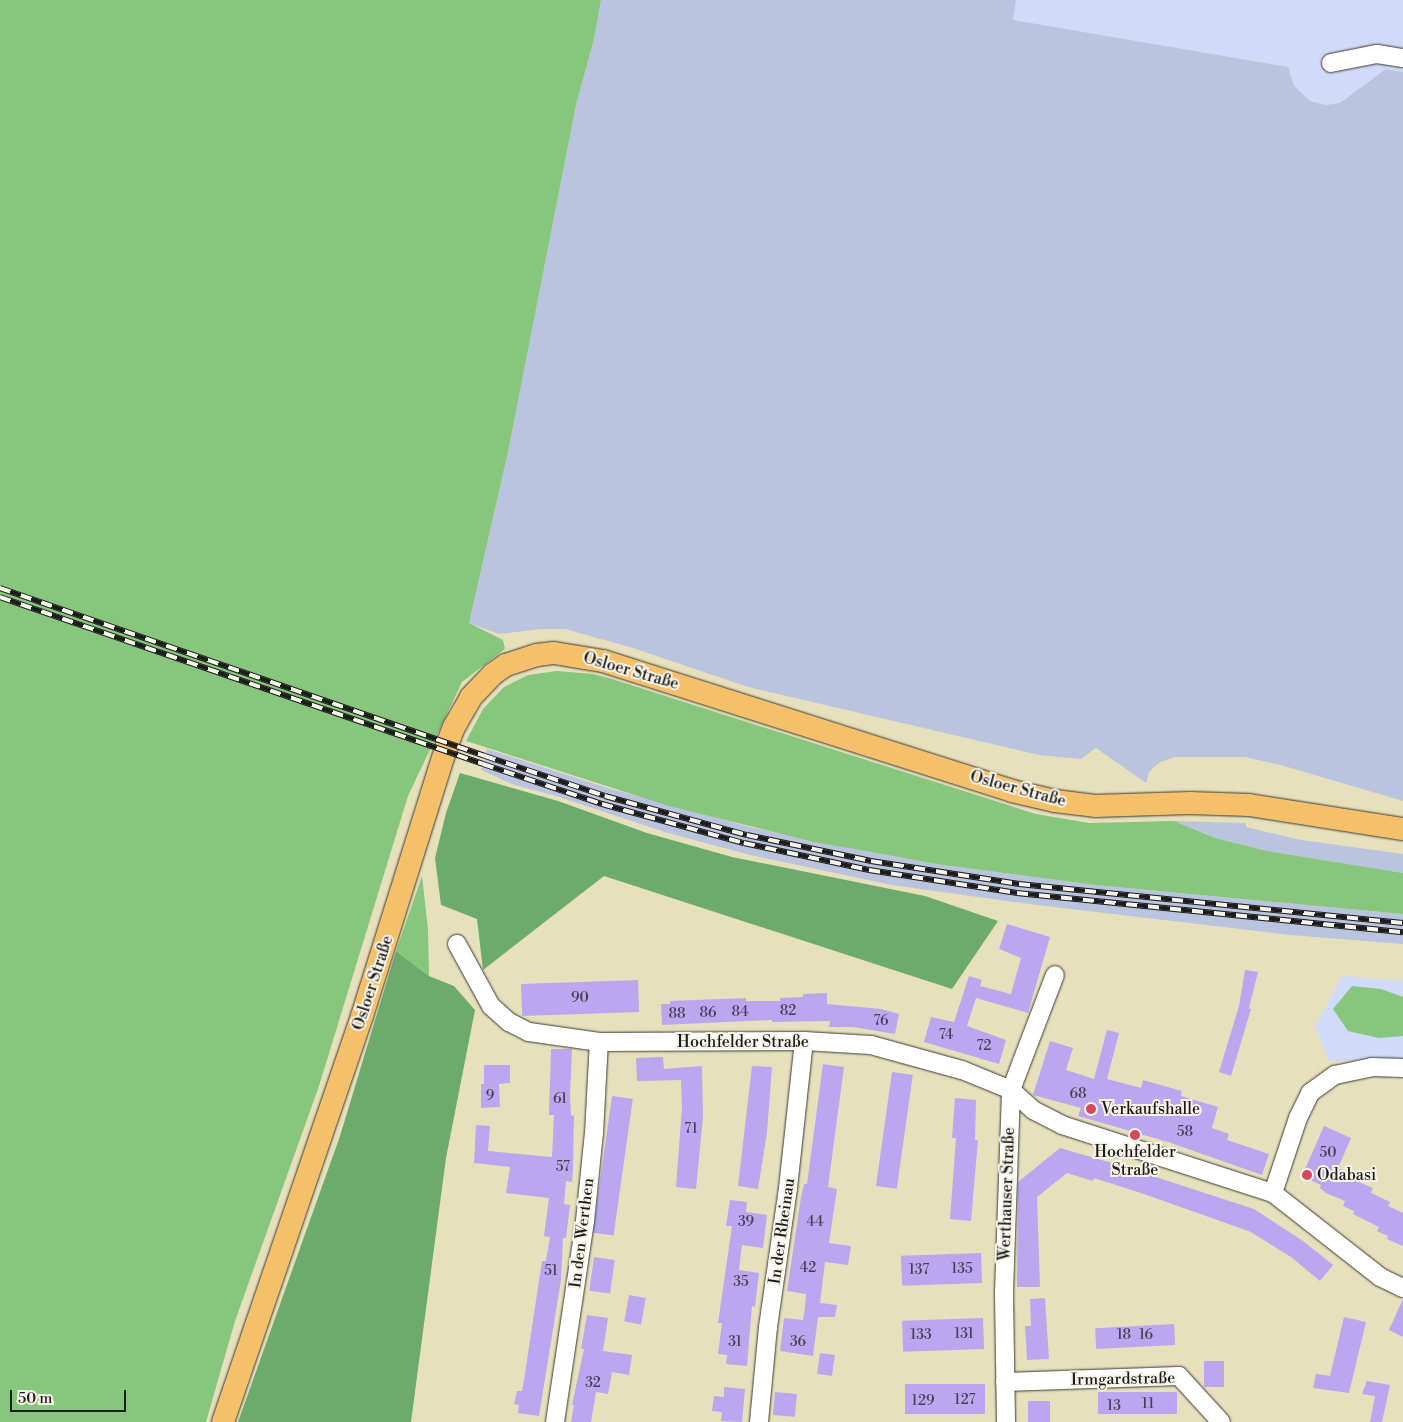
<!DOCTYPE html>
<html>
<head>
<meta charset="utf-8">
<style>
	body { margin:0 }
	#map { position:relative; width:1403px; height:1422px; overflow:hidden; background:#e7e0bc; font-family:"Libre Bodoni",serif }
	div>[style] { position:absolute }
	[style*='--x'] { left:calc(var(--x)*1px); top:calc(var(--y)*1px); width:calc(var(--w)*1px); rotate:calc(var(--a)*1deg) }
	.built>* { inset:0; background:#d0daf9 }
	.industrial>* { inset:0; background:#bac4de }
	.green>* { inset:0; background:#86c67d }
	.forest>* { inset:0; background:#6cab6c }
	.building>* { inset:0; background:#bba7f0; transform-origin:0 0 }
	.roads { filter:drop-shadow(0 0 1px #3a3934) drop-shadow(0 0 1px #3a3934) }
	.minor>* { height:18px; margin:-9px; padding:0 9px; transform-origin:9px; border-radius:9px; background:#fff }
	.major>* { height:22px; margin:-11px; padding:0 11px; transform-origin:11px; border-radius:11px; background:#f4c16a }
	.rail>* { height:5.5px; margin-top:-2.75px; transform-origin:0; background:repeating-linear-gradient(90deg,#f7f3e8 0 11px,#1c1c1c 0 22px); box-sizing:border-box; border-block:1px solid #1c1c1c }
	.dots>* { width:14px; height:14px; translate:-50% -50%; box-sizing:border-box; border:2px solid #f7f3e8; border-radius:50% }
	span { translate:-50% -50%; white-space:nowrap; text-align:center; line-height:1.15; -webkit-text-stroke:4px #f7f3e8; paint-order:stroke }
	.number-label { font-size:14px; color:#443f51 }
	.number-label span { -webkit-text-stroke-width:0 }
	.street-label { font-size:16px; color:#1c1c1c }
	.poi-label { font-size:16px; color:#1c1c1c }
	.left { translate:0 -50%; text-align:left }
	.scale { position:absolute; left:10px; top:1390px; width:116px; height:22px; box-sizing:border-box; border:2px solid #1c1c1c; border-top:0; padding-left:6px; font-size:15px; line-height:18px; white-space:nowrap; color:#1c1c1c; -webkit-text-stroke:4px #f7f3e8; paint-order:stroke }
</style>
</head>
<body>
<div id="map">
	<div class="built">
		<i style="clip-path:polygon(1016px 0,1403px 0,1403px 72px,1386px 70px,1340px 103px,1326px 105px,1310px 101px,1294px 86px,1288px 67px,1012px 20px)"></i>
		<i style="clip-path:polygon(1342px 976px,1403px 981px,1403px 1059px,1329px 1061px,1315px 1027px)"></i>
	</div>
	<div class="industrial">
		<i style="clip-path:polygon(601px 0,1016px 0,1013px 20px,1288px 67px,1294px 86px,1310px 101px,1326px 105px,1340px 103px,1386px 69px,1403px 72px,1403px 801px,1284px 766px,1245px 757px,1175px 757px,1160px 762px,1149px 772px,1146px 783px,1096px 748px,1081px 759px,1039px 755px,748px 687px,633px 648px,565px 629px,541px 629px,499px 634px,469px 623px,508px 452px,576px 105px,594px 39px)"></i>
		<i style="clip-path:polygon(487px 749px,608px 788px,750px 827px,871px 852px,936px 864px,1095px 885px,1403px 914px,1403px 944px,1290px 935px,1037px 905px,892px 885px,750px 855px,668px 833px,556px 796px,512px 784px,481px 770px)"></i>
		<i style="clip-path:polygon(1174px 821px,1246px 823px,1246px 827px,1301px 840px,1403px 854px,1403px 873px,1267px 851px,1215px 838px)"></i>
	</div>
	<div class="green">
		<i style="clip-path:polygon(0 0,601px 0,594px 39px,576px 105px,508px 452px,469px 623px,503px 640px,505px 649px,462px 682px,408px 796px,319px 1086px,235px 1321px,206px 1422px,0 1422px)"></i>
		<i style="clip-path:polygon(557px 671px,593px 674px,612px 679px,1036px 814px,1089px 823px,1174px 821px,1215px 838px,1267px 851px,1403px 873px,1403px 914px,1095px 885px,936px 864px,871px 852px,814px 842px,669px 806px,466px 741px,483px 709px,504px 687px,528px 675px)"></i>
		<i style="clip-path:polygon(422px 876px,428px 929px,429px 976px,396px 951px)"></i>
		<i style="clip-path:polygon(1352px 986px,1381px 989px,1403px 997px,1403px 1036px,1379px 1038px,1348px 1031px,1333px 1009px)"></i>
	</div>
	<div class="forest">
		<i style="clip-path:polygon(460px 773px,558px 801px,647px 833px,732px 857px,925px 896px,998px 921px,952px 989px,604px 876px,483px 970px,477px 919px,441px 905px,435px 858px,446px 813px)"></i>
		<i style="clip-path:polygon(396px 951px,429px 976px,454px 986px,475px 1010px,446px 1158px,411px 1422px,238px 1422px,340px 1136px)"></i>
	</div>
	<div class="building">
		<i style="clip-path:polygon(1007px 924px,1050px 937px,1028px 1013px,976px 998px,967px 1026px,1006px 1040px,999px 1064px,924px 1042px,931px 1017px,954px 1022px,969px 976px,982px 980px,980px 986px,1011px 994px,1021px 958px,999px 949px)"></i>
		<i style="clip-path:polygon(1245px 970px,1258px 972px,1249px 1008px,1244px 1007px,1251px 1009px,1231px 1076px,1219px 1072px,1239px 1006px)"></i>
		<i style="left:638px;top:980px;width:32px;height:117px;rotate:88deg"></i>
		<i style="clip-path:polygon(827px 993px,827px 1004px,881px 1009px,899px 1014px,895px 1034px,853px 1027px,829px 1027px,830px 1021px,772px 1022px,772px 1020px,662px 1025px,661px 1004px,670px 1004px,670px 1001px,746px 998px,746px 1001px,780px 1001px,780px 998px,803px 997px,803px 994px)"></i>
		<i style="clip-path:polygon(1107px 1030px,1119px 1033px,1107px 1079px,1141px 1088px,1143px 1080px,1182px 1091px,1181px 1096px,1218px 1107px,1212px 1128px,1229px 1134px,1227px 1140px,1269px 1154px,1262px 1175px,1168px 1142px,1078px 1116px,1081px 1108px,1033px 1095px,1050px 1041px,1073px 1048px,1066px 1070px,1094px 1079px)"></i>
		<i style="clip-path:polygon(551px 1049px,572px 1049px,570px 1096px,571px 1115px,574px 1116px,573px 1171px,572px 1182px,566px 1181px,564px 1204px,570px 1205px,566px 1238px,563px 1238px,561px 1280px,539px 1416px,518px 1413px,519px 1405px,514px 1404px,517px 1391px,522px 1391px,524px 1380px,542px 1261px,546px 1261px,550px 1237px,544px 1236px,549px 1198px,506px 1193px,510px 1167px,474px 1163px,476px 1125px,490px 1126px,488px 1151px,552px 1157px,554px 1115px,549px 1115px)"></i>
		<i style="clip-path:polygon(663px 1057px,664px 1069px,702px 1066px,703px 1117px,696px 1189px,676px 1187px,682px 1107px,681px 1080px,637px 1081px,636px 1058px)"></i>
		<i style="clip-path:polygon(823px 1064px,844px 1067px,828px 1187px,837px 1189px,829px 1243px,851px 1246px,848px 1265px,825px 1262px,820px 1303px,837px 1305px,835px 1317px,818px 1317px,813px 1356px,780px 1351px,784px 1318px,803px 1320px,805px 1307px,806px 1294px,787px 1291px,801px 1197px,804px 1184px,807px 1184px)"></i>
		<i style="clip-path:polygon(484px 1065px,510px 1065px,510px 1083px,499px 1084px,500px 1107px,481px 1108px,481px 1084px,484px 1084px)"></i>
		<i style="clip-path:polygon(752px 1066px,772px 1067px,767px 1132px,758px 1189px,738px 1186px)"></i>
		<i style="left:892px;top:1072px;width:21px;height:115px;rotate:8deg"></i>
		<i style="left:612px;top:1096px;width:21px;height:138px;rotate:8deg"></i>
		<i style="clip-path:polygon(955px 1098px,976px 1100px,975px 1140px,978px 1140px,971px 1221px,950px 1219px,956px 1138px,952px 1138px)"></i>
		<i style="clip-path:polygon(1324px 1126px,1351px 1138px,1338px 1168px,1356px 1177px,1354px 1180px,1373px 1188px,1371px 1193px,1390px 1202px,1388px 1206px,1403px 1213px,1403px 1246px,1387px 1239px,1388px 1236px,1377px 1231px,1379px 1227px,1353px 1214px,1354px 1211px,1343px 1206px,1345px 1201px,1326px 1193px,1320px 1188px,1321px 1185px,1302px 1176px)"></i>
		<i style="clip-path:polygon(1060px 1148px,1119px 1165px,1254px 1209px,1303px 1241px,1333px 1265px,1320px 1281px,1291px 1257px,1251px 1232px,1144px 1194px,1094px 1178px,1093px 1181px,1067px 1173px,1037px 1197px,1040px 1287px,1017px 1287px,1018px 1182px)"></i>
		<i style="clip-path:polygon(730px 1200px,747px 1202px,746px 1212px,767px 1215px,763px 1248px,742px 1245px,739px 1270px,759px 1273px,755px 1307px,752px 1306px,747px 1366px,726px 1364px,727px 1355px,718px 1354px,722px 1323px,718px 1323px,732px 1226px,726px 1226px)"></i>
		<i style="left:981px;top:1253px;width:30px;height:80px;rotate:88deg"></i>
		<i style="left:594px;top:1257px;width:21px;height:34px;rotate:8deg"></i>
		<i style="left:629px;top:1295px;width:17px;height:27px;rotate:10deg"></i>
		<i style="clip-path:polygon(1045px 1298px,1049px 1359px,1027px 1360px,1025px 1326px,1031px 1326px,1030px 1299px)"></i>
		<i style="clip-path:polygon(1403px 1299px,1403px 1337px,1389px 1330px)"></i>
		<i style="clip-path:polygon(587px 1315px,608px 1318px,603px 1351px,632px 1355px,629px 1375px,612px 1372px,608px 1394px,596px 1392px,591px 1422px,571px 1422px,574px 1405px,572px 1405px,584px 1349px,581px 1349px)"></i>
		<i style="clip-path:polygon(1344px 1317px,1366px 1322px,1349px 1393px,1313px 1388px,1316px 1374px,1330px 1376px)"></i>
		<i style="left:983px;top:1318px;width:31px;height:81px;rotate:88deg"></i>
		<i style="left:1174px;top:1324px;width:21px;height:79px;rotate:87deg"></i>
		<i style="left:820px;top:1353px;width:15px;height:21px;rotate:8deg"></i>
		<i style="left:1224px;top:1361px;width:26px;height:20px;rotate:90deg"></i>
		<i style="clip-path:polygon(1367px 1381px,1390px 1385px,1382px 1422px,1370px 1422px,1375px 1396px,1362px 1394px)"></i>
		<i style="left:985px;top:1384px;width:30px;height:80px;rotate:90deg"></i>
		<i style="clip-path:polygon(724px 1387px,745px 1389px,742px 1422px,721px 1421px,722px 1412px,712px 1411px,714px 1396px,724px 1397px)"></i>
		<i style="left:775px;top:1392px;width:22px;height:23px;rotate:5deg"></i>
		<i style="left:1177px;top:1392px;width:22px;height:79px;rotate:90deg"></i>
		<i style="left:1050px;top:1401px;width:21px;height:22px;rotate:90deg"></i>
	</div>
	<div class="roads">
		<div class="minor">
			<i style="--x:1331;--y:63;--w:47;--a:-11.1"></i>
			<i style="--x:1377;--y:54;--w:26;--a:9"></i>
			<i style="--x:457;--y:944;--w:71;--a:61.3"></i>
			<i style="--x:491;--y:1006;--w:24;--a:42"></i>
			<i style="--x:509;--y:1022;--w:22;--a:27"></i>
			<i style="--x:529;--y:1032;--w:71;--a:8.1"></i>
			<i style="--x:599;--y:1042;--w:205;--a:-0.3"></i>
			<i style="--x:804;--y:1041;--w:67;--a:3.4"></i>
			<i style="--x:871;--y:1045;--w:94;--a:15.4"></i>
			<i style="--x:962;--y:1070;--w:53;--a:22.2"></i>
			<i style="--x:1011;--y:1090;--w:30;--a:42"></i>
			<i style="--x:1033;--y:1110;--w:33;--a:27"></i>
			<i style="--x:1062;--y:1125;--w:222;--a:17.9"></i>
			<i style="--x:1273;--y:1193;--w:136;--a:38.1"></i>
			<i style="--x:1380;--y:1277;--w:25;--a:26"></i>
			<i style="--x:1273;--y:1193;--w:79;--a:-71.6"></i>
			<i style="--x:1298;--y:1118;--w:28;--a:-64"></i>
			<i style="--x:1310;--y:1093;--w:31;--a:-36"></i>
			<i style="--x:1335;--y:1075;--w:38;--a:-12"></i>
			<i style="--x:1372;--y:1067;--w:31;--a:2"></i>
			<i style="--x:1005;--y:1382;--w:174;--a:-2"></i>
			<i style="--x:1179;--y:1376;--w:62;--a:47.6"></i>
			<i style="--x:555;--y:1422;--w:203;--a:-81.5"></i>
			<i style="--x:585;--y:1221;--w:88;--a:-84.2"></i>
			<i style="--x:594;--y:1133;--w:91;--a:-86.9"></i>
			<i style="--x:759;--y:1422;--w:95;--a:-84.6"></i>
			<i style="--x:768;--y:1327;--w:140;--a:-81.8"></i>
			<i style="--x:788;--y:1188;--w:148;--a:-83.8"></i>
			<i style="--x:1006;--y:1422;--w:130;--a:-90.9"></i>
			<i style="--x:1004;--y:1292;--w:202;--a:-88"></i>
			<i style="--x:1011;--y:1090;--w:123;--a:-69.1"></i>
		</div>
		<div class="major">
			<i style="--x:223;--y:1422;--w:429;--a:-71.1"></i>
			<i style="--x:362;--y:1016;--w:284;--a:-72.6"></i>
			<i style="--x:447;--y:745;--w:19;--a:-69"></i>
			<i style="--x:454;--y:727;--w:34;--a:-60"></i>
			<i style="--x:471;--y:697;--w:32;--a:-46"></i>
			<i style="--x:493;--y:674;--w:16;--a:-35"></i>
			<i style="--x:506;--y:665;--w:33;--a:-18"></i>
			<i style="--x:537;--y:655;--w:17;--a:-7"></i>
			<i style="--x:554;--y:653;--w:50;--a:9.3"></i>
			<i style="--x:603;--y:661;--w:429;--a:17.6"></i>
			<i style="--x:1012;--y:791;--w:44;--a:13.1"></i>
			<i style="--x:1055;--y:801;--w:40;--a:7.1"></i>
			<i style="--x:1095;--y:806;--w:95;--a:-1.8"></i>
			<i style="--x:1190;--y:803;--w:59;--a:1.9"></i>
			<i style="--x:1249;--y:805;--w:156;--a:8.9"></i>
		</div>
	</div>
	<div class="rail">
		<i style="--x:0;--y:588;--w:513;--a:19.11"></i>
		<i style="--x:485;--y:756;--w:126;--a:18.4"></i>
		<i style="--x:605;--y:796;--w:147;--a:15.4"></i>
		<i style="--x:747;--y:835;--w:127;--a:11.8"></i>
		<i style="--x:871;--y:861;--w:150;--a:8.8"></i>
		<i style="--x:1019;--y:884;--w:386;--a:5.8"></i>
		<i style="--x:0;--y:597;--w:511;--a:19.07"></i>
		<i style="--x:483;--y:764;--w:126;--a:18.6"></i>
		<i style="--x:602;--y:804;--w:147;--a:15.4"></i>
		<i style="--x:744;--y:843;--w:128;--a:12.2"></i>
		<i style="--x:869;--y:870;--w:150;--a:8.8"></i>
		<i style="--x:1017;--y:893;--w:388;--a:5.8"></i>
	</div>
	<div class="dots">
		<i style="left:1091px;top:1109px;background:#d1495b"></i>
		<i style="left:1135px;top:1135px;background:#d1495b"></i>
		<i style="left:1307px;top:1175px;background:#d1495b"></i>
	</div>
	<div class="number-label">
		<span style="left:580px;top:998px">90</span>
		<span style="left:788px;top:1011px">82</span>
		<span style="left:740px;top:1012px">84</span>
		<span style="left:708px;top:1013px">86</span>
		<span style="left:677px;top:1014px">88</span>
		<span style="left:881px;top:1021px">76</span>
		<span style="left:946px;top:1035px">74</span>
		<span style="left:984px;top:1046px">72</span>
		<span style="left:1078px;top:1094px">68</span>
		<span style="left:490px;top:1096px">9</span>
		<span style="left:560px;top:1099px">61</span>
		<span style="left:691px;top:1129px">71</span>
		<span style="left:1185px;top:1132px">58</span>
		<span style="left:1328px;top:1153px">50</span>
		<span style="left:563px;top:1167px">57</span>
		<span style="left:746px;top:1222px">39</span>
		<span style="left:815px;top:1222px">44</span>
		<span style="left:808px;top:1268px">42</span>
		<span style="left:962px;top:1269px">135</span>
		<span style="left:919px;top:1270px">137</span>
		<span style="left:551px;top:1271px">51</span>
		<span style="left:741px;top:1282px">35</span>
		<span style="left:964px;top:1334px">131</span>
		<span style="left:921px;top:1335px">133</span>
		<span style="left:1124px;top:1335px">18</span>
		<span style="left:1146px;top:1335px">16</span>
		<span style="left:735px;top:1342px">31</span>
		<span style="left:798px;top:1342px">36</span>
		<span style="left:593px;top:1383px">32</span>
		<span style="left:965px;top:1400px">127</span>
		<span style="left:923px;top:1401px">129</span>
		<span style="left:1148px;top:1404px">11</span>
		<span style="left:1114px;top:1406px">13</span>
	</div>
	<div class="street-label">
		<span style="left:631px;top:671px;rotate:16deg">Osloer Straße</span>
		<span style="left:1018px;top:789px;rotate:15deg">Osloer Straße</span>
		<span style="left:373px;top:983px;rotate:-72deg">Osloer Straße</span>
		<span style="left:743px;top:1042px">Hochfelder Straße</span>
		<span style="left:1007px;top:1194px;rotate:-88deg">Werthauser Straße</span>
		<span style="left:782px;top:1231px;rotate:-82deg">In der Rheinau</span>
		<span style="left:582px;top:1233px;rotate:-83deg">In den Werthen</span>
		<span style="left:1123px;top:1379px;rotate:-1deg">Irmgardstraße</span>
	</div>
	<div class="poi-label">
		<span class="left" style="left:1101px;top:1109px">Verkaufshalle</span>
		<span style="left:1135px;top:1161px">Hochfelder<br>Straße</span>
		<span class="left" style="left:1317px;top:1175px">Odabasi</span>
	</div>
	<div class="scale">50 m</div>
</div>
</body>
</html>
